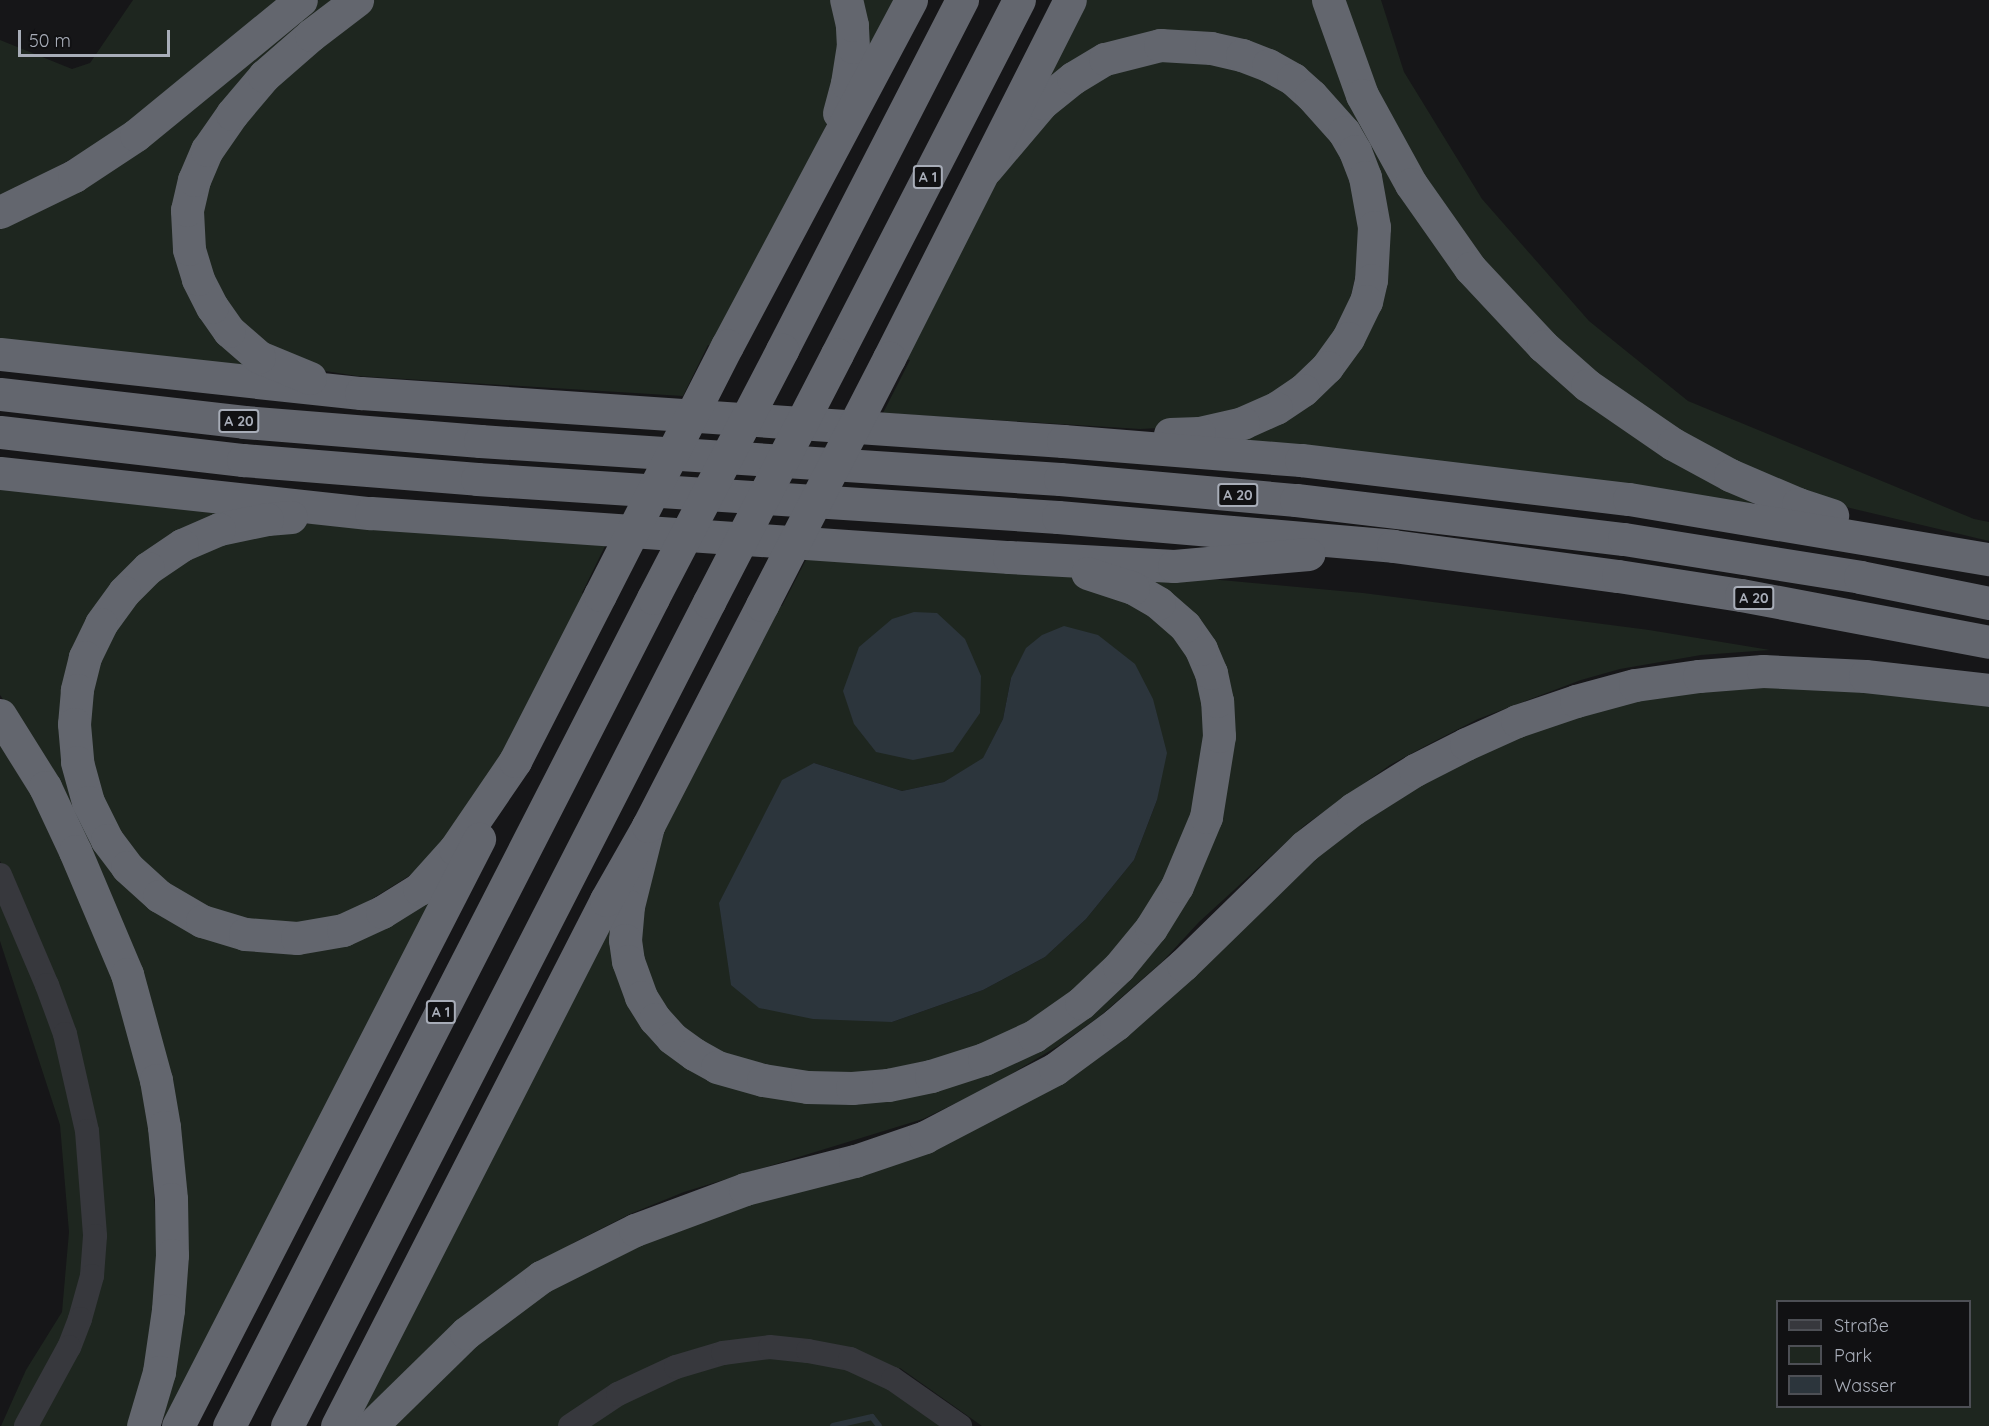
<!DOCTYPE html>
<html>
<head>
<meta charset="utf-8">
<style>
	body { margin:0 }
	#map { position:relative; width:1989px; height:1426px; overflow:hidden; background:#161618; font-family:Quicksand,sans-serif }
	div>[style] { position:absolute }
	[style*='--x'] { left:calc(var(--x)*1px); top:calc(var(--y)*1px); width:calc(var(--w)*1px); rotate:calc(var(--a)*1deg) }
	.green>* { inset:0; background:#1e261f }
	.water>* { inset:0; background:#2c353c }
	.stream>* { height:6px; margin:-3px; padding:0 3px; transform-origin:3px; border-radius:3px; background:#2c353c }
	.minor>* { height:24px; margin:-12px; padding:0 12px; transform-origin:12px; border-radius:12px; background:#37383d }
	.highway>* { height:33px; margin:-16.5px; padding:0 16.5px; transform-origin:16.5px; border-radius:16.5px; background:#63666e }
	.highway-bridge>* { height:33px; margin:-16.5px; padding:0 16.5px; transform-origin:16.5px; border-radius:16.5px; background:#63666e }
	span { translate:-50% -50%; white-space:nowrap; text-align:center; line-height:1.15; -webkit-text-stroke:5px #111113; paint-order:stroke }
	.shield-label span { padding:2px 4px; background:#111113; border:2px solid; border-radius:4px; -webkit-text-stroke-width:0 }
	.shield-label { font-size:14px; color:#a8adb8; font-weight:700 }
	.legend { position:absolute; left:1776px; top:1300px; width:195px; height:108px; box-sizing:border-box; background:#111113; border:2px solid #4d4f55; margin:0; padding:8px 10px; list-style:none; font-size:18px; color:#a8adb8 }
	.legend li { display:flex; align-items:center; gap:12px; height:30px }
	.legend b { width:30px; border:2px solid #4d4f55 }
	.scale { position:absolute; left:18px; top:30px; width:152px; height:27px; box-sizing:border-box; border:3px solid #a8adb8; border-top:0; padding-left:8px; font-size:18px; line-height:21px; white-space:nowrap; color:#a8adb8; -webkit-text-stroke:4px #111113; paint-order:stroke }
</style>
</head>
<body>
<div id="map">
	<div class="green">
		<i style="clip-path:polygon(133px 0,279px 0,128px 126px,0 200px,0 40px,72px 69px,90px 63px)"></i>
		<i style="clip-path:polygon(319px 0,337px 0,292px 36px,176px 232px,269px 371px,0 342px,0 227px)"></i>
		<i style="clip-path:polygon(375px 0,838px 0,836px 103px,814px 153px,712px 345px,708px 345px,683px 396px,357px 376px,325px 371px,292px 362px,260px 346px,222px 303px,197px 220px,211px 162px,245px 110px,360px 9px)"></i>
		<i style="clip-path:polygon(856px 0,900px 0,859px 81px)"></i>
		<i style="clip-path:polygon(1077px 0,1315px 0,1457px 270px,1753px 499px,1751px 507px,1218px 441px,1252px 432px,1375px 301px,1347px 122px,1201px 38px,1030px 99px)"></i>
		<i style="clip-path:polygon(1341px 0,1381px 0,1404px 72px,1482px 199px,1589px 321px,1688px 401px,1974px 519px,1989px 522px,1989px 541px,1846px 507px,1756px 473px,1691px 438px,1622px 394px,1553px 337px,1457px 230px,1377px 95px)"></i>
		<i style="clip-path:polygon(1138px 57px,1251px 66px,1329px 126px,1367px 226px,1343px 330px,1288px 392px,1199px 426px,1140px 429px,883px 413px,910px 360px,904px 359px,1008px 156px,1036px 120px)"></i>
		<i style="clip-path:polygon(0 482px,245px 506px,82px 642px,92px 833px,262px 945px,451px 871px,162px 1426px,175px 1357px,180px 1173px,35px 746px,0 695px)"></i>
		<i style="clip-path:polygon(328px 523px,608px 540px,582px 593px,585px 594px,488px 785px,433px 861px,338px 920px,260px 926px,165px 890px,102px 810px,83px 716px,110px 626px,180px 554px,278px 525px)"></i>
		<i style="clip-path:polygon(evenodd,809px 554px,1077px 576px,1138px 597px,1199px 664px,1207px 775px,1160px 895px,1080px 989px,984px 1048px,850px 1078px,743px 1064px,670px 1025px,634px 952px,647px 858px,777px 606px,782px 606px,809px 554px,1011px 678px,1157px 800px,1134px 860px,1086px 919px,1045px 957px,983px 990px,892px 1022px,814px 763px,902px 791px,944px 782px,983px 759px,1003px 719px,1011px 678px)"></i>
		<i style="clip-path:polygon(1134px 572px,1363px 593px,1649px 630px,1770px 650px,1701px 655px,1620px 669px,1581px 680px,1478px 719px,1429px 744px,1390px 765px,1305px 825px,1199px 922px,1163px 961px,1100px 1016px,1058px 1046px,991px 1086px,923px 1119px,684px 1192px,630px 1214px,573px 1243px,354px 1426px,606px 910px,623px 976px,735px 1084px,992px 1068px,1177px 904px,1224px 689px)"></i>
		<i style="clip-path:polygon(evenodd,1773px 680px,1989px 704px,1989px 1426px,982px 1426px,900px 1368px,893px 1378px,960px 1426px,389px 1426px,440px 1372px,570px 1274px,634px 1241px,935px 1142px,1410px 783px,1600px 704px,1773px 680px,1778px 1302px,1970px 1302px,1970px 1406px,1778px 1406px,1778px 1302px)"></i>
		<i style="clip-path:polygon(0 734px,11px 751px,113px 970px,147px 1092px,159px 1270px,135px 1426px,34px 1426px,70px 1358px,98px 1184px,10px 880px,0 861px)"></i>
		<i style="clip-path:polygon(0 888px,64px 1048px,90px 1237px,74px 1316px,21px 1426px,1px 1426px,26px 1370px,62px 1312px,69px 1232px,60px 1125px,0 941px)"></i>
	</div>
	<div class="water">
		<i style="clip-path:polygon(914px 612px,937px 613px,965px 639px,981px 676px,980px 713px,953px 752px,913px 760px,876px 752px,854px 724px,843px 691px,859px 647px,892px 619px)"></i>
		<i style="clip-path:polygon(1064px 626px,1098px 635px,1135px 664px,1153px 699px,1167px 753px,1157px 800px,1134px 860px,1086px 919px,1045px 957px,983px 990px,892px 1022px,813px 1019px,759px 1008px,731px 985px,719px 903px,782px 780px,814px 763px,902px 791px,944px 782px,983px 758px,1003px 719px,1011px 678px,1026px 648px,1042px 635px)"></i>
	</div>
	<div class="stream">
		<i style="--x:833;--y:1426;--w:40;--a:-13"></i>
		<i style="--x:872;--y:1417;--w:11;--a:52"></i>
	</div>
	<div class="minor">
		<i style="--x:0;--y:875;--w:120;--a:66.9"></i>
		<i style="--x:47;--y:985;--w:52;--a:69.8"></i>
		<i style="--x:65;--y:1034;--w:99;--a:77.2"></i>
		<i style="--x:87;--y:1131;--w:105;--a:85.6"></i>
		<i style="--x:95;--y:1236;--w:40;--a:94.3"></i>
		<i style="--x:92;--y:1276;--w:45;--a:105.6"></i>
		<i style="--x:80;--y:1319;--w:30;--a:111"></i>
		<i style="--x:69;--y:1347;--w:90;--a:118.6"></i>
		<i style="--x:570;--y:1426;--w:58;--a:-33.7"></i>
		<i style="--x:618;--y:1394;--w:64;--a:-25"></i>
		<i style="--x:676;--y:1367;--w:49;--a:-16.6"></i>
		<i style="--x:723;--y:1353;--w:47;--a:-7.3"></i>
		<i style="--x:770;--y:1347;--w:38;--a:6"></i>
		<i style="--x:808;--y:1351;--w:43;--a:10.8"></i>
		<i style="--x:850;--y:1359;--w:47;--a:24.9"></i>
		<i style="--x:893;--y:1379;--w:82;--a:35"></i>
	</div>
	<div class="highway">
		<i style="--x:1328;--y:0;--w:101;--a:70.3"></i>
		<i style="--x:1362;--y:95;--w:102;--a:61.2"></i>
		<i style="--x:1411;--y:184;--w:103;--a:54.9"></i>
		<i style="--x:1470;--y:268;--w:107;--a:46.9"></i>
		<i style="--x:1543;--y:346;--w:59;--a:41.6"></i>
		<i style="--x:1587;--y:385;--w:104;--a:34.5"></i>
		<i style="--x:1673;--y:444;--w:65;--a:28.5"></i>
		<i style="--x:1730;--y:475;--w:74;--a:23.1"></i>
		<i style="--x:1798;--y:504;--w:36;--a:18"></i>
		<i style="--x:839;--y:113;--w:31;--a:-75"></i>
		<i style="--x:847;--y:83;--w:36;--a:-81"></i>
		<i style="--x:853;--y:47;--w:22;--a:-93"></i>
		<i style="--x:852;--y:25;--w:26;--a:-103"></i>
		<i style="--x:986;--y:169;--w:87;--a:-49.7"></i>
		<i style="--x:1042;--y:103;--w:40;--a:-39"></i>
		<i style="--x:1073;--y:78;--w:37;--a:-31"></i>
		<i style="--x:1105;--y:59;--w:57;--a:-14.3"></i>
		<i style="--x:1160;--y:45;--w:51;--a:3.4"></i>
		<i style="--x:1211;--y:48;--w:32;--a:13"></i>
		<i style="--x:1242;--y:55;--w:28;--a:21"></i>
		<i style="--x:1268;--y:65;--w:29;--a:29"></i>
		<i style="--x:1293;--y:79;--w:24;--a:42"></i>
		<i style="--x:1311;--y:95;--w:50;--a:48.3"></i>
		<i style="--x:1344;--y:132;--w:22;--a:60"></i>
		<i style="--x:1355;--y:151;--w:28;--a:69"></i>
		<i style="--x:1365;--y:177;--w:51;--a:79.8"></i>
		<i style="--x:1374;--y:227;--w:53;--a:93.2"></i>
		<i style="--x:1371;--y:280;--w:22;--a:103"></i>
		<i style="--x:1366;--y:301;--w:41;--a:115.9"></i>
		<i style="--x:1348;--y:338;--w:36;--a:126"></i>
		<i style="--x:1327;--y:367;--w:33;--a:136"></i>
		<i style="--x:1303;--y:390;--w:32;--a:146"></i>
		<i style="--x:1276;--y:408;--w:36;--a:156"></i>
		<i style="--x:1243;--y:423;--w:45;--a:167.2"></i>
		<i style="--x:1199;--y:433;--w:29;--a:178"></i>
		<i style="--x:0;--y:212;--w:82;--a:-25.9"></i>
		<i style="--x:74;--y:176;--w:74;--a:-33.5"></i>
		<i style="--x:136;--y:135;--w:213;--a:-39.3"></i>
		<i style="--x:727;--y:346;--w:392;--a:-62"></i>
		<i style="--x:782;--y:350;--w:394;--a:-62.8"></i>
		<i style="--x:0;--y:354;--w:363;--a:6.2"></i>
		<i style="--x:361;--y:393;--w:704;--a:3.91"></i>
		<i style="--x:1063;--y:441;--w:239;--a:4.6"></i>
		<i style="--x:1301;--y:460;--w:330;--a:6.8"></i>
		<i style="--x:1629;--y:499;--w:365;--a:9.5"></i>
		<i style="--x:837;--y:354;--w:398;--a:-62.8"></i>
		<i style="--x:889;--y:358;--w:401;--a:-63.2"></i>
		<i style="--x:310;--y:378;--w:55;--a:-157.6"></i>
		<i style="--x:259;--y:357;--w:40;--a:-139"></i>
		<i style="--x:229;--y:331;--w:29;--a:-125"></i>
		<i style="--x:212;--y:307;--w:31;--a:-117"></i>
		<i style="--x:198;--y:279;--w:31;--a:-107"></i>
		<i style="--x:189;--y:249;--w:39;--a:-93"></i>
		<i style="--x:187;--y:210;--w:31;--a:-77"></i>
		<i style="--x:194;--y:180;--w:33;--a:-67"></i>
		<i style="--x:207;--y:150;--w:44;--a:-55.2"></i>
		<i style="--x:232;--y:114;--w:50;--a:-49.9"></i>
		<i style="--x:264;--y:76;--w:62;--a:-41.1"></i>
		<i style="--x:311;--y:35;--w:58;--a:-37.3"></i>
		<i style="--x:0;--y:394;--w:246;--a:6.5"></i>
		<i style="--x:244;--y:422;--w:237;--a:4.6"></i>
		<i style="--x:480;--y:441;--w:581;--a:3.75"></i>
		<i style="--x:1060;--y:479;--w:237;--a:5.1"></i>
		<i style="--x:1296;--y:500;--w:330;--a:6.8"></i>
		<i style="--x:1624;--y:539;--w:239;--a:9.1"></i>
		<i style="--x:1860;--y:577;--w:132;--a:11.4"></i>
		<i style="--x:0;--y:432;--w:245;--a:6.6"></i>
		<i style="--x:243;--y:460;--w:235;--a:4.6"></i>
		<i style="--x:477;--y:479;--w:582;--a:3.74"></i>
		<i style="--x:1058;--y:517;--w:336;--a:4.9"></i>
		<i style="--x:1393;--y:546;--w:227;--a:7.6"></i>
		<i style="--x:1618;--y:576;--w:124;--a:8.8"></i>
		<i style="--x:1741;--y:595;--w:252;--a:10.7"></i>
		<i style="--x:0;--y:473;--w:373;--a:6.2"></i>
		<i style="--x:371;--y:513;--w:640;--a:3.95"></i>
		<i style="--x:1009;--y:557;--w:165;--a:3.1"></i>
		<i style="--x:1174;--y:566;--w:135;--a:-5.1"></i>
		<i style="--x:291;--y:517;--w:24;--a:175"></i>
		<i style="--x:267;--y:519;--w:49;--a:168.2"></i>
		<i style="--x:219;--y:529;--w:40;--a:156.6"></i>
		<i style="--x:182;--y:545;--w:41;--a:145.9"></i>
		<i style="--x:148;--y:568;--w:34;--a:135"></i>
		<i style="--x:124;--y:592;--w:39;--a:126"></i>
		<i style="--x:101;--y:624;--w:37;--a:116"></i>
		<i style="--x:85;--y:657;--w:34;--a:104"></i>
		<i style="--x:77;--y:690;--w:34;--a:95"></i>
		<i style="--x:74;--y:724;--w:38;--a:85"></i>
		<i style="--x:77;--y:762;--w:41;--a:74.6"></i>
		<i style="--x:88;--y:802;--w:42;--a:63.4"></i>
		<i style="--x:107;--y:840;--w:34;--a:53"></i>
		<i style="--x:127;--y:867;--w:43;--a:42.2"></i>
		<i style="--x:159;--y:896;--w:50;--a:30.2"></i>
		<i style="--x:202;--y:921;--w:45;--a:16.8"></i>
		<i style="--x:245;--y:934;--w:52;--a:4.4"></i>
		<i style="--x:297;--y:938;--w:47;--a:-9.9"></i>
		<i style="--x:343;--y:930;--w:43;--a:-24.8"></i>
		<i style="--x:382;--y:912;--w:44;--a:-31.9"></i>
		<i style="--x:419;--y:889;--w:54;--a:-48"></i>
		<i style="--x:455;--y:849;--w:107;--a:-55.7"></i>
		<i style="--x:515;--y:761;--w:186;--a:-62.9"></i>
		<i style="--x:0;--y:715;--w:85;--a:58"></i>
		<i style="--x:45;--y:787;--w:71;--a:64.9"></i>
		<i style="--x:75;--y:851;--w:134;--a:67.1"></i>
		<i style="--x:127;--y:974;--w:110;--a:74.7"></i>
		<i style="--x:156;--y:1080;--w:48;--a:80.3"></i>
		<i style="--x:164;--y:1127;--w:72;--a:84.4"></i>
		<i style="--x:171;--y:1199;--w:56;--a:89"></i>
		<i style="--x:172;--y:1255;--w:55;--a:94.2"></i>
		<i style="--x:168;--y:1310;--w:63;--a:98.3"></i>
		<i style="--x:159;--y:1372;--w:56;--a:106.5"></i>
		<i style="--x:648;--y:826;--w:82;--a:104"></i>
		<i style="--x:628;--y:906;--w:34;--a:95"></i>
		<i style="--x:625;--y:940;--w:21;--a:82"></i>
		<i style="--x:628;--y:961;--w:38;--a:70"></i>
		<i style="--x:641;--y:997;--w:26;--a:58"></i>
		<i style="--x:655;--y:1019;--w:25;--a:48"></i>
		<i style="--x:672;--y:1038;--w:27;--a:36"></i>
		<i style="--x:694;--y:1054;--w:26;--a:29"></i>
		<i style="--x:717;--y:1067;--w:48;--a:15.8"></i>
		<i style="--x:763;--y:1080;--w:45;--a:9"></i>
		<i style="--x:807;--y:1087;--w:45;--a:1.3"></i>
		<i style="--x:852;--y:1088;--w:36;--a:-5"></i>
		<i style="--x:888;--y:1085;--w:44;--a:-11.8"></i>
		<i style="--x:931;--y:1076;--w:56;--a:-17.8"></i>
		<i style="--x:984;--y:1059;--w:55;--a:-24.7"></i>
		<i style="--x:1034;--y:1036;--w:57;--a:-35.1"></i>
		<i style="--x:1081;--y:1003;--w:52;--a:-43.5"></i>
		<i style="--x:1119;--y:967;--w:50;--a:-50.6"></i>
		<i style="--x:1151;--y:928;--w:49;--a:-58.2"></i>
		<i style="--x:1177;--y:886;--w:75;--a:-67.2"></i>
		<i style="--x:1206;--y:817;--w:82;--a:-80.9"></i>
		<i style="--x:1219;--y:736;--w:35;--a:-93"></i>
		<i style="--x:1217;--y:701;--w:29;--a:-102"></i>
		<i style="--x:1211;--y:673;--w:26;--a:-113"></i>
		<i style="--x:1201;--y:649;--w:28;--a:-125"></i>
		<i style="--x:1185;--y:626;--w:35;--a:-139"></i>
		<i style="--x:1159;--y:603;--w:30;--a:-150"></i>
		<i style="--x:1133;--y:588;--w:48;--a:-161.9"></i>
		<i style="--x:178;--y:1426;--w:660;--a:-62.85"></i>
		<i style="--x:229;--y:1426;--w:930;--a:-62.88"></i>
		<i style="--x:287;--y:1426;--w:926;--a:-62.88"></i>
		<i style="--x:337;--y:1426;--w:591;--a:-62.91"></i>
		<i style="--x:606;--y:900;--w:85;--a:-60.4"></i>
		<i style="--x:648;--y:826;--w:249;--a:-62.7"></i>
		<i style="--x:371;--y:1426;--w:133;--a:-44.4"></i>
		<i style="--x:466;--y:1333;--w:94;--a:-36.7"></i>
		<i style="--x:541;--y:1277;--w:105;--a:-26.6"></i>
		<i style="--x:635;--y:1230;--w:117;--a:-20.4"></i>
		<i style="--x:745;--y:1189;--w:114;--a:-14.3"></i>
		<i style="--x:855;--y:1161;--w:74;--a:-18.9"></i>
		<i style="--x:925;--y:1137;--w:147;--a:-27.6"></i>
		<i style="--x:1055;--y:1069;--w:76;--a:-36.4"></i>
		<i style="--x:1116;--y:1024;--w:89;--a:-41.4"></i>
		<i style="--x:1183;--y:965;--w:170;--a:-44.3"></i>
		<i style="--x:1305;--y:846;--w:61;--a:-37.6"></i>
		<i style="--x:1353;--y:809;--w:73;--a:-32.2"></i>
		<i style="--x:1415;--y:770;--w:57;--a:-27"></i>
		<i style="--x:1466;--y:744;--w:56;--a:-24.3"></i>
		<i style="--x:1517;--y:721;--w:62;--a:-18.7"></i>
		<i style="--x:1576;--y:701;--w:61;--a:-15.2"></i>
		<i style="--x:1635;--y:685;--w:65;--a:-8"></i>
		<i style="--x:1699;--y:676;--w:64;--a:-4.5"></i>
		<i style="--x:1763;--y:671;--w:102;--a:2.8"></i>
		<i style="--x:1865;--y:676;--w:125;--a:6.4"></i>
	</div>
	<div class="highway-bridge">
		<i style="--x:600;--y:595;--w:280;--a:-63"></i>
		<i style="--x:653;--y:598;--w:280;--a:-62.5"></i>
		<i style="--x:709;--y:602;--w:279;--a:-62.7"></i>
		<i style="--x:762;--y:605;--w:278;--a:-62.8"></i>
	</div>
	<div class="shield-label">
		<span style="left:928px;top:177px">A 1</span>
		<span style="left:239px;top:421px">A 20</span>
		<span style="left:1238px;top:495px">A 20</span>
		<span style="left:1754px;top:598px">A 20</span>
		<span style="left:441px;top:1012px">A 1</span>
	</div>
	<ul class="legend">
	<li><b style="height:8px;background:#37383d"></b>Straße</li>
	<li><b style="height:16px;background:#1e261f"></b>Park</li>
	<li><b style="height:16px;background:#2c353c"></b>Wasser</li>
	</ul>
	<div class="scale">50 m</div>
</div>
</body>
</html>
